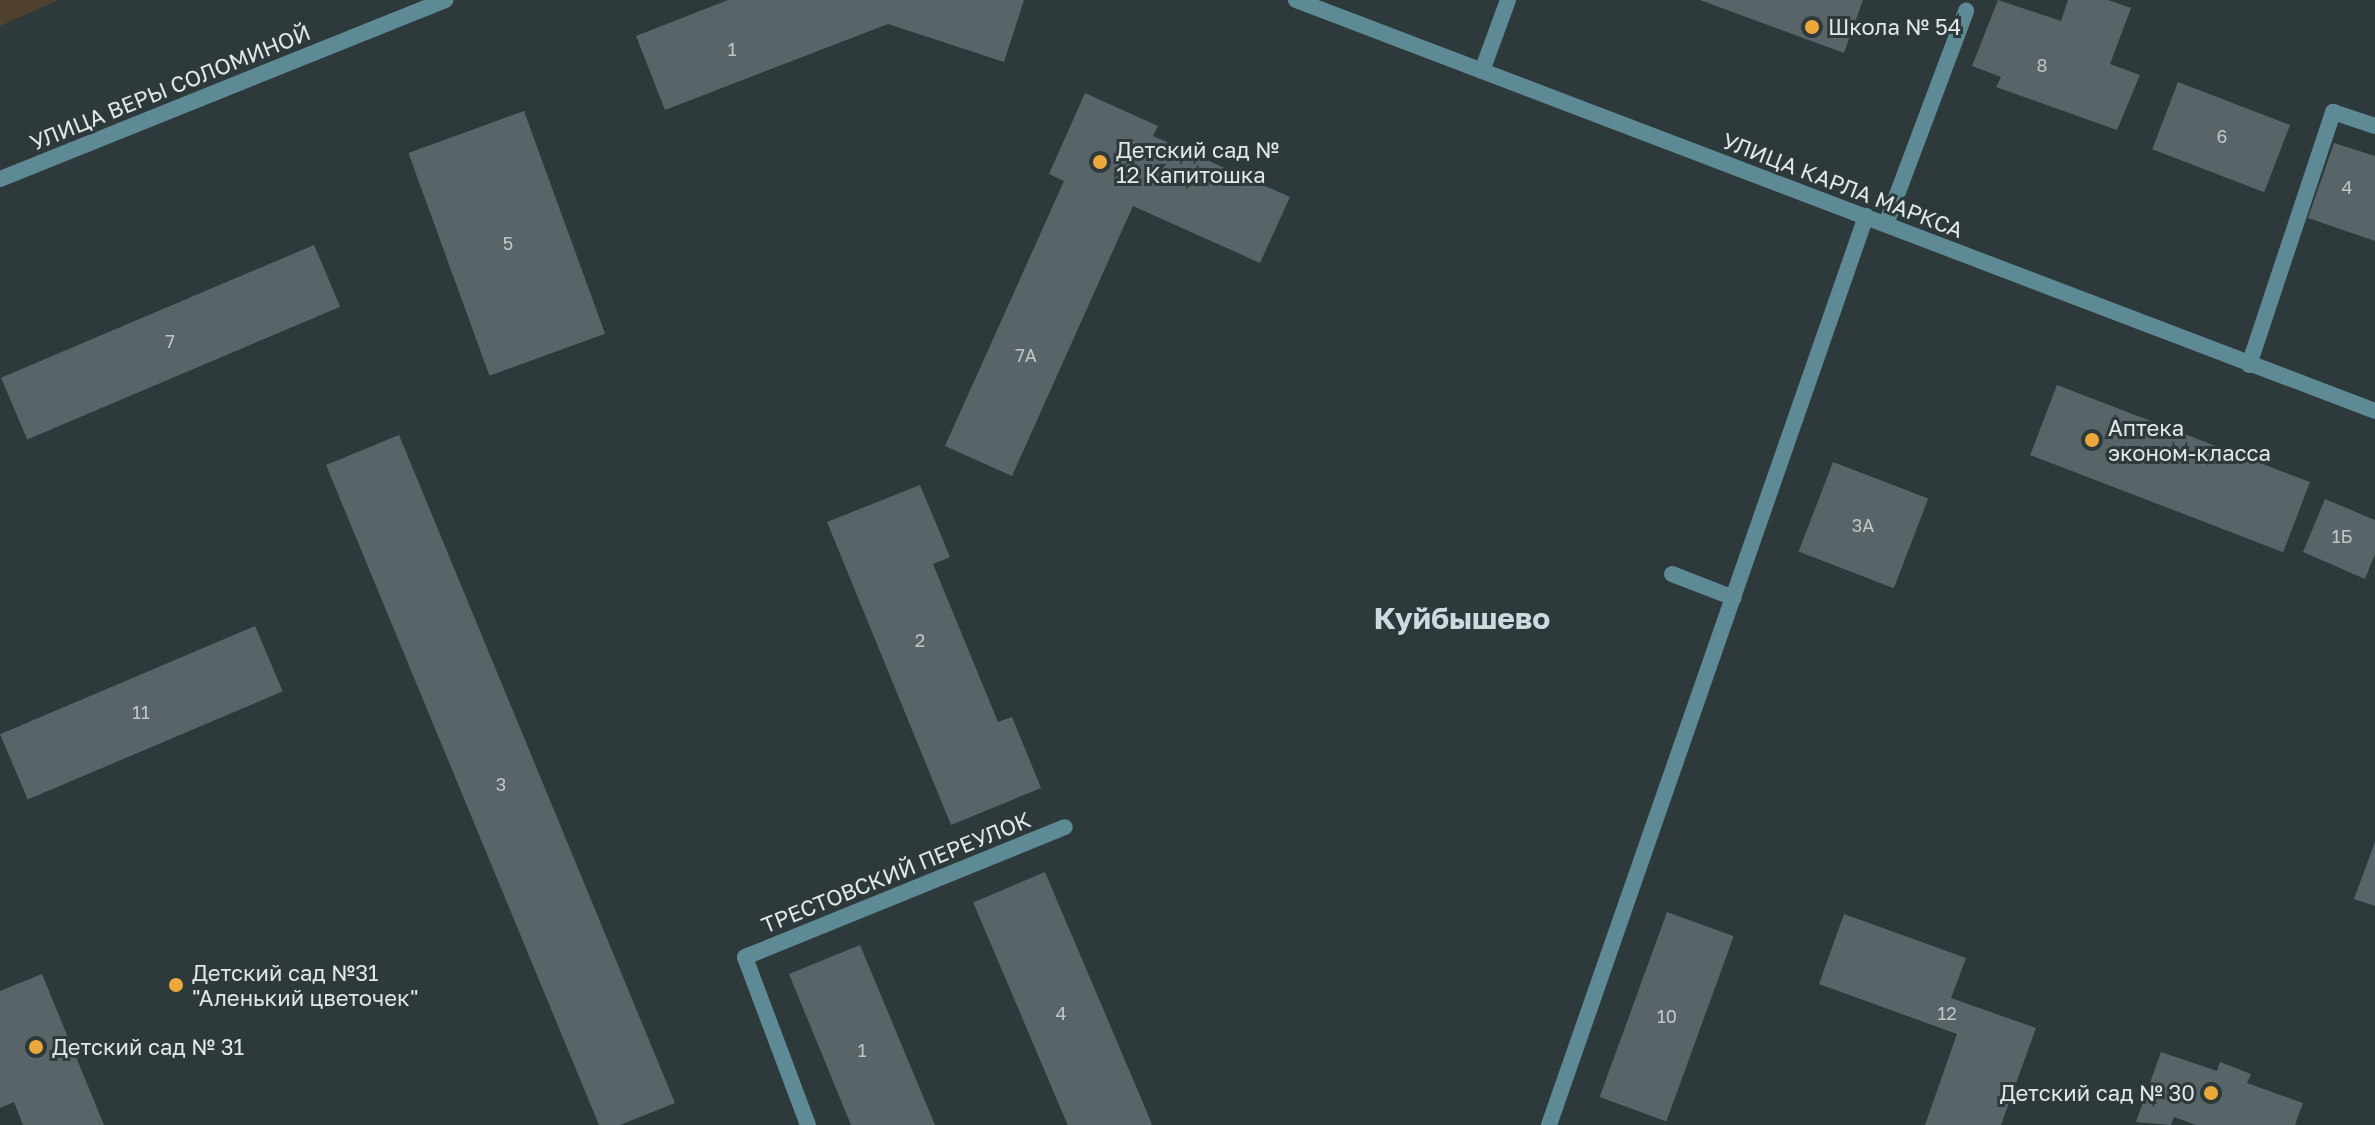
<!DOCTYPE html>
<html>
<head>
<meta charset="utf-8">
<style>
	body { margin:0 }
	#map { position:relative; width:2375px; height:1125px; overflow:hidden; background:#2e393b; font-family:"Golos Text",sans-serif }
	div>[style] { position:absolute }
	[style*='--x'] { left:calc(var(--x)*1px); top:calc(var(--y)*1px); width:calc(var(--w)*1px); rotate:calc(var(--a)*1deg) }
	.green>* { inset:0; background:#4f412e }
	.building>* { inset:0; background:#586467; transform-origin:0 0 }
	.service>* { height:16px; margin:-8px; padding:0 8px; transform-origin:8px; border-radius:8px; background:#5d8a94 }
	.minor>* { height:16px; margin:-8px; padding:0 8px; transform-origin:8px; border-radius:8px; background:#5d8a94 }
	.tertiary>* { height:16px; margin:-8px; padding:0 8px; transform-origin:8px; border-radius:8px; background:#5d8a94 }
	.dots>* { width:22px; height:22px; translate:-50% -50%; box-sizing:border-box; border:4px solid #2e393b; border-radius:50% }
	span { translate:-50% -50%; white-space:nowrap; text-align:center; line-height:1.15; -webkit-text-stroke:6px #2e393b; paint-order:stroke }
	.number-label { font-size:18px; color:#bfc6c8 }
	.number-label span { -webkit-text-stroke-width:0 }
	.poi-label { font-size:22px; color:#e1e7e9 }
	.left { translate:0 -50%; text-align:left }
	.right { translate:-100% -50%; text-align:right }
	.street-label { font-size:22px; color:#e1e7e9 }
	.district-label { font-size:30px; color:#cddbde; font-weight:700 }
</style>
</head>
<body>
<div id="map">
	<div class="green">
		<i style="clip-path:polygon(0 0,59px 0,0 26px)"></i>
	</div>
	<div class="building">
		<i style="clip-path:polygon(728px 0,1024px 0,1004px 62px,888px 24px,665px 110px,636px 36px)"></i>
		<i style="clip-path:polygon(1700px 0,1863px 0,1844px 53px)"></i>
		<i style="clip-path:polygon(1998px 0,2061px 21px,2068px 0,2108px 0,2131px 8px,2110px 64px,2140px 75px,2117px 130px,1996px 87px,2001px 77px,1972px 66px)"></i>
		<i style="left:2178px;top:82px;width:120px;height:72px;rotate:21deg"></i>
		<i style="clip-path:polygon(1085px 93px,1158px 126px,1153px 136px,1290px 197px,1260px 263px,1133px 206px,1012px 476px,945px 446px,1064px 181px,1049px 174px)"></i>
		<i style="left:524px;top:111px;width:237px;height:123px;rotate:70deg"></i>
		<i style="clip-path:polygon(2334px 143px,2375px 156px,2375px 241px,2308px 218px)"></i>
		<i style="left:314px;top:245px;width:67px;height:340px;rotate:67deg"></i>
		<i style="left:2057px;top:385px;width:271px;height:75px;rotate:21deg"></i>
		<i style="clip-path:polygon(399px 435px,675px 1103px,620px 1125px,599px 1125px,326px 465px)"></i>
		<i style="left:1833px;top:462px;width:102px;height:96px;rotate:21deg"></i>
		<i style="clip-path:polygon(920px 485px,950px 557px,933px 564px,998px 722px,1012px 717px,1041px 788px,951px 825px,827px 522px)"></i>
		<i style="clip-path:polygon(2325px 499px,2375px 520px,2375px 554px,2365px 579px,2303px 552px)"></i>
		<i style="left:255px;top:626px;width:71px;height:277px;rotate:67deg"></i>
		<i style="clip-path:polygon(2375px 842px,2375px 906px,2354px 899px)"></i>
		<i style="left:1045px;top:872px;width:274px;height:78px;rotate:67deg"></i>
		<i style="left:1667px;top:912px;width:71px;height:197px;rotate:20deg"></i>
		<i style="clip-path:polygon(1844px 914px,1966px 958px,1951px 998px,2036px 1028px,2001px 1125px,1925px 1125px,1957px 1034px,1819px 984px)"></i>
		<i style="clip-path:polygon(860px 945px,935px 1125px,851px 1125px,789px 974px)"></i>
		<i style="clip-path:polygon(42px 974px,104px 1125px,23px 1125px,14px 1102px,0 1108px,0 991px)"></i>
		<i style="clip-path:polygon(2161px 1052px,2217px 1071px,2220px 1062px,2251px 1074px,2247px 1083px,2303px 1103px,2295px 1125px,2196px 1125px,2174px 1117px,2171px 1125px,2136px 1122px)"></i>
	</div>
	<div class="service">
		<i style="--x:1482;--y:71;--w:76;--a:-69.9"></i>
		<i style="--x:1886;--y:224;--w:228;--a:-69.4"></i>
		<i style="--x:2249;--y:365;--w:267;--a:-71.6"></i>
		<i style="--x:2333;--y:112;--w:44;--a:18.4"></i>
		<i style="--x:1672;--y:574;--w:66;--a:21.2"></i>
	</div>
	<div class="minor">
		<i style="--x:808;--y:1125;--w:179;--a:-110.6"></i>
		<i style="--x:745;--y:957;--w:345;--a:-22.1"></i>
		<i style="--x:1549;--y:1125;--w:963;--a:-70.77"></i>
	</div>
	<div class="tertiary">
		<i style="--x:1296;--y:0;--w:1155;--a:20.85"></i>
		<i style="--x:0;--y:179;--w:480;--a:-21.9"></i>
	</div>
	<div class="dots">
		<i style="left:1812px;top:27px;background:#eda83b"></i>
		<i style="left:1100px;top:162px;background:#eda83b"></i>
		<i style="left:2092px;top:440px;background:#eda83b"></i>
		<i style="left:176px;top:985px;background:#eda83b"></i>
		<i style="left:36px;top:1047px;background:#eda83b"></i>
		<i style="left:2211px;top:1093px;background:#eda83b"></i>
	</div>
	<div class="number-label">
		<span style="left:732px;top:49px">1</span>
		<span style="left:2042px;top:65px">8</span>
		<span style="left:2222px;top:136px">6</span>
		<span style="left:2347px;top:187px">4</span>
		<span style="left:508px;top:243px">5</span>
		<span style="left:170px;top:341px">7</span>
		<span style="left:1026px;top:355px">7А</span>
		<span style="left:1863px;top:525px">3А</span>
		<span style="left:2342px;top:536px">1Б</span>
		<span style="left:920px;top:640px">2</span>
		<span style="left:141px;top:712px">11</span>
		<span style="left:501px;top:784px">3</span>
		<span style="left:1061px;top:1013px">4</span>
		<span style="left:1947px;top:1013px">12</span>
		<span style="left:1667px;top:1016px">10</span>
		<span style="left:862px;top:1050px">1</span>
	</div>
	<div class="poi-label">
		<span class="left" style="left:1828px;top:27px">Школа № 54</span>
		<span class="left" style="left:1116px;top:162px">Детский сад №<br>12 Капитошка</span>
		<span class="left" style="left:2108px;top:440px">Аптека<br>эконом-класса</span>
		<span class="left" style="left:192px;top:985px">Детский сад №31<br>"Аленький цветочек"</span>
		<span class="left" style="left:52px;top:1047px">Детский сад № 31</span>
		<span class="right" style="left:2195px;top:1093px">Детский сад № 30</span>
	</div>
	<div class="street-label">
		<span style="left:170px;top:87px;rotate:-22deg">УЛИЦА ВЕРЫ СОЛОМИНОЙ</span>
		<span style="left:1843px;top:185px;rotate:21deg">УЛИЦА КАРЛА МАРКСА</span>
		<span style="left:896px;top:872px;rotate:-22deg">ТРЕСТОВСКИЙ ПЕРЕУЛОК</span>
	</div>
	<div class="district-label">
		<span style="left:1462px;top:618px">Куйбышево</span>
	</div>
</div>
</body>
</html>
